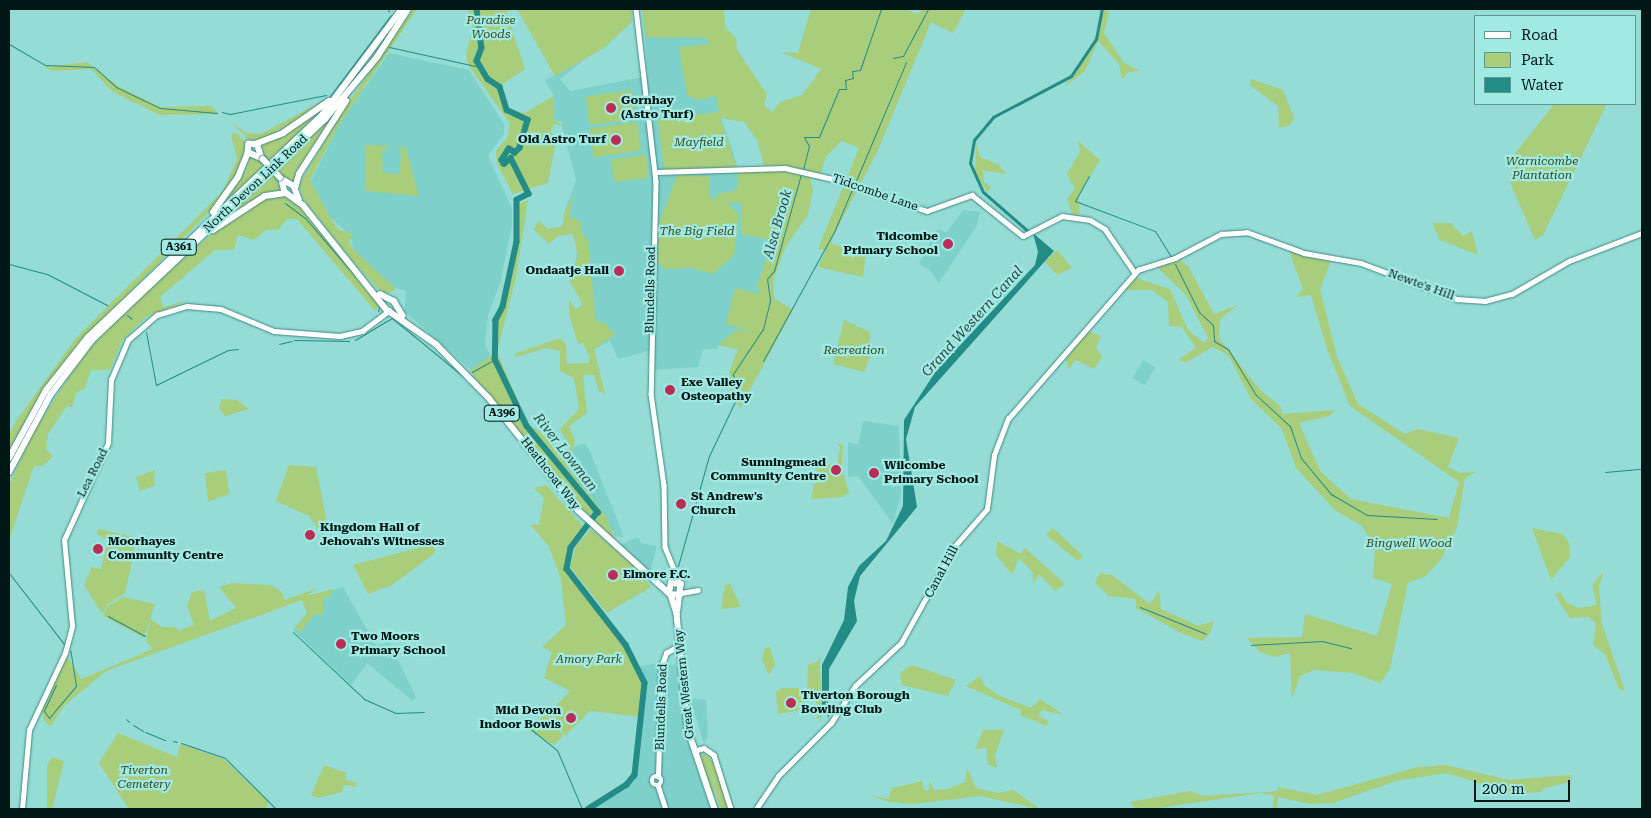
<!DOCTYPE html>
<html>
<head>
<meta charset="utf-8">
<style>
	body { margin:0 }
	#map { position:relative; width:1651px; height:818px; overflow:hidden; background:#94dcd5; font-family:"Roboto Serif",serif }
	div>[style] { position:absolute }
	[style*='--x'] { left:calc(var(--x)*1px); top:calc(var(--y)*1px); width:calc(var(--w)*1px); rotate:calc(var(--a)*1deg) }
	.built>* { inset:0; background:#7ed1ca; transform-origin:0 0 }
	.green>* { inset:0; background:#a8cd7b; transform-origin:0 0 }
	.water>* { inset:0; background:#248c86 }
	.stream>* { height:1px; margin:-0.5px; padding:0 0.5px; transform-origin:0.5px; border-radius:0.5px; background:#248c86 }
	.canal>* { height:3px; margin:-1.5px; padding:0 1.5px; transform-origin:1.5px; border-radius:1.5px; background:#248c86 }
	.river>* { height:5.5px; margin:-2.75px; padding:0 2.75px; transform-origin:2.75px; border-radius:2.75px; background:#248c86 }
	.roads { filter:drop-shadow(0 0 1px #428984) drop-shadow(0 0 1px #428984) }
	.minor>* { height:4.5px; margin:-2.25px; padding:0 2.25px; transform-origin:2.25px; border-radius:2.25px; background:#fff }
	.minor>.ring { margin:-2.25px; padding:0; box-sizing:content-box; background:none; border:4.5px solid #fff; border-radius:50% }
	.major>* { height:5.5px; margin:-2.75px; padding:0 2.75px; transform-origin:2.75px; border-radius:2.75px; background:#fff }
	.highway>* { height:6px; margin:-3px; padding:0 3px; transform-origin:3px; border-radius:3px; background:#fff }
	.bridges { filter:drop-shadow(0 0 1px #428984) drop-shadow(0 0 1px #428984) }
	.major-bridge>* { height:5.5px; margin:-2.75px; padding:0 2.75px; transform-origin:2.75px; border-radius:2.75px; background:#fff }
	.dots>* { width:14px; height:14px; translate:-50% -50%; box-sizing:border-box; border:2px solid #a1e9e3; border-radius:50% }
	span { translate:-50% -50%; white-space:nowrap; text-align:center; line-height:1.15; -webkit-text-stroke:4.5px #a1e9e3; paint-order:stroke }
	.shield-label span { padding:1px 4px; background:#a1e9e3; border:1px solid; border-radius:4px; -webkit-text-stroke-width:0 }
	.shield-label { font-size:11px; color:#001715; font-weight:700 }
	.park-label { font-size:12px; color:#36491b; font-style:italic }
	.poi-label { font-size:12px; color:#001715; font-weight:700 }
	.left { translate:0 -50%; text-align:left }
	.right { translate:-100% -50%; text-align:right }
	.street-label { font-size:12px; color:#001715 }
	.water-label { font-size:14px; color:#2b4a47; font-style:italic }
	.frame { position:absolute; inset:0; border:10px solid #001715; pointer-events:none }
	.legend { position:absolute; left:1474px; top:15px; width:162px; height:90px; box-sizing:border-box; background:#a1e9e3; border:1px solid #619591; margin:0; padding:6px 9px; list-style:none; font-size:15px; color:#001715 }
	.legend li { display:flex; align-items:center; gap:10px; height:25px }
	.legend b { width:25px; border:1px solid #619591 }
	.scale { position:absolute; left:1474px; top:780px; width:96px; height:22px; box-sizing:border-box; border:2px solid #001715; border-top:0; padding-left:6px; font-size:15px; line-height:18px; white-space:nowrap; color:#001715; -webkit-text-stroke:4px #a1e9e3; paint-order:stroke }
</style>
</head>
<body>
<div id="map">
	<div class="built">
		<i style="clip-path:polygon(517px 9px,632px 9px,632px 22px,560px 79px,570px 91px,648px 76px,642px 9px,724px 9px,719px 112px,736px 161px,745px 234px,776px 241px,745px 351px,719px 345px,717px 349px,703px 349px,698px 367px,652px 370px,652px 350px,618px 359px,610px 341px,594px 349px,575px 263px,578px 250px,573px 234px,566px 233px,564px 213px,576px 180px,561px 122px,554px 120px,554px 96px,545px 80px,555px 75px)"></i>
		<i style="clip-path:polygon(389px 53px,469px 70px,504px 124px,504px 134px,488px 156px,512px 208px,512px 225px,500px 284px,488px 315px,485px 346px,494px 360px,476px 375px,404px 311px,406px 291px,389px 286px,366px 264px,354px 250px,350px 235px,330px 217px,310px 183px,339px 125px)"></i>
		<i style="clip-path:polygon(963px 210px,980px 212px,977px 225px,939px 283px,929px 269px,919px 264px,937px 229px,946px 233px)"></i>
		<i style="left:1143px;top:360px;width:14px;height:21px;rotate:30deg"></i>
		<i style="clip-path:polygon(863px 421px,899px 426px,901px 494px,893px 524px,858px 476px,848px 477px,848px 442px,858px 445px)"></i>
		<i style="clip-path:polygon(584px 443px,589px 449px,624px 537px,615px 536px,568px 469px,574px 447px)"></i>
		<i style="clip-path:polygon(638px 537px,641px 543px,657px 546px,650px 572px,619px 546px)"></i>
		<i style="clip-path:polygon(343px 587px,376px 646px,389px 642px,416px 697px,413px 701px,367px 663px,351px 685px,293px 630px,307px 613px,302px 600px)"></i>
		<i style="clip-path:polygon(657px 663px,679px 666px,685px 734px,711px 809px,584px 809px,632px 777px,644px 684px,637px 667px)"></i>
		<i style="clip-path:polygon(690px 698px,706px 700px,708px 736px,704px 744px)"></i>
	</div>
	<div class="green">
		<i style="clip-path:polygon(413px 9px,417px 9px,339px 125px,310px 180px,333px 222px,339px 230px,353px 233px,349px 242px,354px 250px,396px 289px,389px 293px,381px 292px,353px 261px,304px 200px,299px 185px,342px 112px)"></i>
		<i style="clip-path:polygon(468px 9px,514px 9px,506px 12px,525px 69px,500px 86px,510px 110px,525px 113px,554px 96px,554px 120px,562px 125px,554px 124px,551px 130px,555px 147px,548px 183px,513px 194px,497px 164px,496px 151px,508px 137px,510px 123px,468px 65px,466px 54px,472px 29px)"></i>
		<i style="clip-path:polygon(517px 9px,632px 9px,632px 22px,604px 48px,555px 76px)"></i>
		<i style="clip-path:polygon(642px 9px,724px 9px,725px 27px,736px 38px,737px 50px,767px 94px,764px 105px,772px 112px,780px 102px,802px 95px,821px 69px,781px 52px,798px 53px,811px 9px,904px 9px,918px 14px,922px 9px,966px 9px,953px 33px,931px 22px,879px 148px,833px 237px,831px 244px,866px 253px,863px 277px,818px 267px,826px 250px,818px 249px,859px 148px,841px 141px,826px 157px,821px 173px,764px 165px,757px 140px,744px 122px,720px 118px,737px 169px,664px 169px,658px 119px,719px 112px,716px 96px,700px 100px,688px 96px,681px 63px,680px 47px,710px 44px,706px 38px,646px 37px)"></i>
		<i style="clip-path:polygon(1104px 9px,1109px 12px,1104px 33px,1124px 63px,1140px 71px,1128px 72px,1122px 80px,1119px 64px,1098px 41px,1085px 71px,1064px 87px,1092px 50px)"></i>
		<i style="clip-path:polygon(87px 62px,118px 86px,160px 107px,211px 106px,219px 114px,160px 115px,113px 92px,91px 69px,52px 71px,44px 67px)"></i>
		<i style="clip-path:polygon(1251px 79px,1283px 90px,1294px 118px,1290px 125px,1279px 128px,1278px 106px,1250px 85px)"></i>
		<i style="left:632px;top:90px;width:29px;height:47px;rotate:82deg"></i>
		<i style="clip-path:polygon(326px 99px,308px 115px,261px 140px,248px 139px,230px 121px,246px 133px,261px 134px)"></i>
		<i style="clip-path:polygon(1554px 104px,1607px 104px,1543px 235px,1535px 240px,1509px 180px,1514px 155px)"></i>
		<i style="clip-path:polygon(320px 112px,271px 161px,262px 153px,262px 145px)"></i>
		<i style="clip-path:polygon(335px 113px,294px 183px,284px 178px,278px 170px)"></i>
		<i style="left:637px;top:122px;width:29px;height:48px;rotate:82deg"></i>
		<i style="clip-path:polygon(235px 132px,245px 142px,245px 157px,232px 184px,210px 211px,81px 341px,48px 383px,9px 449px,9px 435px,16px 421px,76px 338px,223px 191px,237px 159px,231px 135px)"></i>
		<i style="clip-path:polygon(1078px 141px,1100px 160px,1078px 196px,1080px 215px,1072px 214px,1067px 199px,1075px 189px,1067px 174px,1080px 152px)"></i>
		<i style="clip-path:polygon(976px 144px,980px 157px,999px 165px,1006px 174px,983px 170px,984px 182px,991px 187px,987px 192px,975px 171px)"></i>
		<i style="clip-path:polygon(365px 145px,390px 146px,382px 152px,383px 173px,400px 174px,401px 149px,395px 146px,406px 148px,419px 196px,365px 191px)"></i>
		<i style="clip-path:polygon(250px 155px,266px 166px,224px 204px,247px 168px)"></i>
		<i style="left:646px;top:155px;width:23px;height:35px;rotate:83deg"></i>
		<i style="clip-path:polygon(748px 170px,787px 170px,809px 175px,813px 190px,808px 215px,786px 246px,773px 281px,774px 298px,793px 310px,741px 407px,729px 398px,730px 370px,738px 349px,718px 345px,736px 330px,749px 331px,726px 324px,735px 288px,760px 294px,757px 285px,773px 240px,741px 234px,741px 203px,727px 203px,714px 195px,737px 190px,738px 172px)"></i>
		<i style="clip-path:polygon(273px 174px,282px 191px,218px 224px,244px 201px)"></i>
		<i style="clip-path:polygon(677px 175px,709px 176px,710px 198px,723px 200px,739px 214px,734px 255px,713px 274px,691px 268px,665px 269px,657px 261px,659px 224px)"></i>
		<i style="clip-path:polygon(574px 195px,569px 216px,582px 223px,581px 231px,588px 241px,596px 321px,605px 323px,615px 335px,594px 349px,605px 394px,599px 391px,594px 375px,583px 375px,587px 413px,569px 426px,575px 441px,568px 468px,605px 515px,617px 543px,595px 522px,599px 514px,590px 517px,557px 480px,470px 371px,495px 353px,498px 316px,512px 279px,519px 236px,519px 204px,528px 200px,516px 277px,497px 352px,528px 424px,543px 434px,561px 459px,567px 455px,570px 447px,560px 429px,579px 409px,574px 378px,560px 371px,560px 351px,546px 348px,516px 357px,514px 354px,560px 338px,566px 344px,567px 364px,588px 363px,590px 358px,583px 343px,578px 344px,569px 314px,569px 300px,576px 309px,583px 305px,569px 280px,578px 256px,573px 234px,558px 236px,549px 244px,534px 230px,538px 221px,548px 229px,563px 226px,564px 213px)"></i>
		<i style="clip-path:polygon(286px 196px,297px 202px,379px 306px,375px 311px,297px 219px,287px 219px,278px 230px,266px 230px,254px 240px,238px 235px,234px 250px,215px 250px,160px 297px,163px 307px,189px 300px,146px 317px,122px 341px,110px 370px,91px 370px,85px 388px,76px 393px,72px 407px,67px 406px,48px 434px,46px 449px,53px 456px,43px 466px,34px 466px,9px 540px,9px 485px,34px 431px,79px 361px,122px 313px,214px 232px,267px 198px)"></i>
		<i style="clip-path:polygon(1432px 223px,1451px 223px,1463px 236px,1472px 231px,1478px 255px,1440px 240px)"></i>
		<i style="clip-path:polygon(1288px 248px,1300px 255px,1332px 258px,1320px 289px,1337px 357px,1358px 404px,1405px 434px,1417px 429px,1459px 438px,1448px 467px,1460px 473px,1476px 472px,1465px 478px,1457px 528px,1442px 558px,1426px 576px,1408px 583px,1390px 669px,1380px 683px,1353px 673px,1314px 670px,1300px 676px,1292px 699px,1290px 653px,1274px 657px,1260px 652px,1247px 638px,1302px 637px,1305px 614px,1377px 636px,1392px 584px,1373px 578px,1375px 548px,1362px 526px,1335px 510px,1296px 468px,1282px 429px,1251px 399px,1228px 355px,1212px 347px,1186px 363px,1179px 359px,1196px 348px,1182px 327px,1169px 326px,1168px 302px,1152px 290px,1124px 290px,1129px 282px,1133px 277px,1170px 289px,1188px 330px,1204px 343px,1208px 338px,1186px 295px,1156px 266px,1180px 260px,1188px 266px,1214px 314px,1238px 305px,1220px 319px,1219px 338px,1260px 390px,1281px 407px,1282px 414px,1335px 410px,1329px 416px,1299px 423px,1320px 471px,1351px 499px,1449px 518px,1459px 482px,1350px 406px,1327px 349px,1311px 295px,1296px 297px,1303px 289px)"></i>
		<i style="clip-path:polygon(1057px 250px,1072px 268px,1057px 275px,1045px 262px)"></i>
		<i style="clip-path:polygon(844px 320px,870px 332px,870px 358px,864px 372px,833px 364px)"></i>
		<i style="clip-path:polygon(1088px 331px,1101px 336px,1096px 347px,1102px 357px,1094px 369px,1076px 360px,1068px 369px,1066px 359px)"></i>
		<i style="clip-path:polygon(222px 399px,237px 400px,249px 409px,225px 416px,219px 408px)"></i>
		<i style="clip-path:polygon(836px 443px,843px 445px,842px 469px,849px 492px,842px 497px,811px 499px,818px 462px,837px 466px,840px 447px)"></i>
		<i style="clip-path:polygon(289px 465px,316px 467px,326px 517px,323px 536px,309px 516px,276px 501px)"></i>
		<i style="clip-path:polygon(155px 470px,154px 486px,140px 491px,136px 477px)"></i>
		<i style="clip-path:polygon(226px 470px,229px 494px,208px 502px,205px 473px)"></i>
		<i style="clip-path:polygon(546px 485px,585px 528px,569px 547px,565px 570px,575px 578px,633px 660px,644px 684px,640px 717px,590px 711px,565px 736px,551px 711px,570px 691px,544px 678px,552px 652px,542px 647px,566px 625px,561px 579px,549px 547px,530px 524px,539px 525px,544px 498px,534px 488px)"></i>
		<i style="clip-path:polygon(1053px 528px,1083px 556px,1078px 561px,1046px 535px)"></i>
		<i style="clip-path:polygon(1532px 528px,1563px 534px,1569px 543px,1570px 557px,1551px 580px)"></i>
		<i style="clip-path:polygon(98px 529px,134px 537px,136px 544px,125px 593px,108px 604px,102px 614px,84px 585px,92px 567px,101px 569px,107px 543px,112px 543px,97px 534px)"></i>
		<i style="clip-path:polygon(591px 529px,637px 568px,651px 587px,607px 613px,570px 567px,576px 546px)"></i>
		<i style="clip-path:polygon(997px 541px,1020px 554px,1025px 548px,1065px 584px,1055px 591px,1039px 574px,1033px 584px,1033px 573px,1019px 558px,1012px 574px,996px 555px)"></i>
		<i style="clip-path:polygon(433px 544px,435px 553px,392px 585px,368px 594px,353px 565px)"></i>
		<i style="clip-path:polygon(1604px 571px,1599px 586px,1602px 624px,1625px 691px,1619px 689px,1605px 654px,1593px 645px,1596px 623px,1588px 617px,1570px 618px,1555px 595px,1560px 592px,1567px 603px,1578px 608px,1597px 605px,1592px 585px)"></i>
		<i style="clip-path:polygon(1100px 573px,1112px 575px,1150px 604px,1159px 590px,1161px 609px,1198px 626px,1214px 621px,1210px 633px,1203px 641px,1183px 634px,1136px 608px,1136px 599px,1109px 596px,1095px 583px)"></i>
		<i style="clip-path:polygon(232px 583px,270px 585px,281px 591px,285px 600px,318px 588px,306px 596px,334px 589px,329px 597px,323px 597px,323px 615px,315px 614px,300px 632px,295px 628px,307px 613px,302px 600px,106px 671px,64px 706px,51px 726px,45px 722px,41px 711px,67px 655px,81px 679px,153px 649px,146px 641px,150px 619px,162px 627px,176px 627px,178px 631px,193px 625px,196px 630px,187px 606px,192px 592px,204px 590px,210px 621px,236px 608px,219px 587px)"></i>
		<i style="clip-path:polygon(730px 584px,741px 607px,721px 609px,725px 585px)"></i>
		<i style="clip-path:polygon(123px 597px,155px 604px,144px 638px,103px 616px,108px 606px)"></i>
		<i style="clip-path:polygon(770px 647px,775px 664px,769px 675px,762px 659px,765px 648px)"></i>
		<i style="clip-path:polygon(820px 656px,819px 705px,821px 666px,822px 709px,829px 720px,819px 706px,822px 717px,817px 719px,816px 701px,809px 700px,807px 692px,808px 665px,818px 661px)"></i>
		<i style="clip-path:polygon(912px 665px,956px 680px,948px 696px,902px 685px,900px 673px)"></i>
		<i style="clip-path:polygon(980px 676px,984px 685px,998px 695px,1031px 708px,1040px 699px,1064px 715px,1042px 710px,1038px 715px,1048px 721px,1047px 726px,1020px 715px,1021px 710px,966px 686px)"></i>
		<i style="clip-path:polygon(782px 688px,800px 688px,807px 709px,778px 714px,776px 692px)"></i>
		<i style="clip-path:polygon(549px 710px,563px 736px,554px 745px,529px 730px)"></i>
		<i style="clip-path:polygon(983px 730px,1004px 730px,995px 756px,997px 768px,988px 764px,986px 747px,975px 750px)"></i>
		<i style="clip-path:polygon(118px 733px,177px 757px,180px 744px,224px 759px,268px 801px,266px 809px,129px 809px,99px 763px)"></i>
		<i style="clip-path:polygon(702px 752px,715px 763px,728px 809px,719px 807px,710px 767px,716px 801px,701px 763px)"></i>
		<i style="clip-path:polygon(52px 757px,64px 761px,52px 809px,47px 809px,47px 766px)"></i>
		<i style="clip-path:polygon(324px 765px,347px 773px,345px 780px,357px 783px,356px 787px,344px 785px,342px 792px,319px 798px,311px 795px)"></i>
		<i style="clip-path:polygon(1446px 765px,1509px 780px,1570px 775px,1572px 781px,1542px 789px,1542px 792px,1513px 794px,1447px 773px,1396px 781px,1333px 803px,1310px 804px,1278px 797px,1277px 809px,1273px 809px,1274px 795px,1260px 793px,1152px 809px,1136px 809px,1130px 802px,1190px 791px,1203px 796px,1278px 791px,1278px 787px,1317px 795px,1418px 767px)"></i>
		<i style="clip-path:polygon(967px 768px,976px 788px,998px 793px,1013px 790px,1040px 809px,980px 796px,914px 804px,889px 802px,866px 794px,888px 799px,892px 788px,923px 781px,923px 790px,929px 790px,930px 781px,934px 790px,948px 789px,965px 782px)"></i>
	</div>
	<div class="water">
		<i style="clip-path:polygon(1033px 233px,1054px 251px,915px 407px,906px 439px,917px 507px,860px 576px,854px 601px,857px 621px,829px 669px,829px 718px,822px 709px,822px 665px,844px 620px,848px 587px,859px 566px,886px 541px,903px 506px,904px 420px,936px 371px,1035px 265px,1038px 252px)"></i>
	</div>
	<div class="stream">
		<i style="--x:388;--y:9;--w:3;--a:72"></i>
		<i style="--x:9;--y:44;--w:42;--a:30.3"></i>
		<i style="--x:45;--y:65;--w:49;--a:2.3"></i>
		<i style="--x:94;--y:67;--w:30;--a:42"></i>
		<i style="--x:116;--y:87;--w:49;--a:25.5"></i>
		<i style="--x:160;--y:108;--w:57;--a:5"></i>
		<i style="--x:389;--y:47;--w:93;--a:12.4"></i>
		<i style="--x:893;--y:58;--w:10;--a:-11"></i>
		<i style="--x:903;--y:56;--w:53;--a:-62"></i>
		<i style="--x:330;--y:96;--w:101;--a:-53"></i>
		<i style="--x:222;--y:112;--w:8;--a:14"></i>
		<i style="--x:230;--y:114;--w:98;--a:-11.2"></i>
		<i style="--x:803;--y:170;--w:25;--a:-76"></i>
		<i style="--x:809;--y:146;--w:10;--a:-119"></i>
		<i style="--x:804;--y:137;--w:15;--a:0"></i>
		<i style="--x:819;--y:137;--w:52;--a:-67.4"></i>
		<i style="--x:839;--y:89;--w:7;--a:0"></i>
		<i style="--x:846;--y:89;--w:9;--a:-96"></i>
		<i style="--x:845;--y:80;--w:8;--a:-14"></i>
		<i style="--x:853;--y:78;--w:7;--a:-98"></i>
		<i style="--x:852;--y:71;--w:8;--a:-7"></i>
		<i style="--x:860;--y:70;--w:65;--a:-71"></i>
		<i style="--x:1089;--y:176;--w:29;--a:119"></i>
		<i style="--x:1075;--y:201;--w:85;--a:20.6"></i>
		<i style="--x:1155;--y:231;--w:31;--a:58"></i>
		<i style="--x:855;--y:183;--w:131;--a:-67.1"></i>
		<i style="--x:285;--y:203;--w:25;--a:37"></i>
		<i style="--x:305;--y:218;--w:79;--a:49.1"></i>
		<i style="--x:9;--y:264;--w:39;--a:15"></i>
		<i style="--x:47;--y:274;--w:68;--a:27.3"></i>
		<i style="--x:1175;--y:264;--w:54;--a:63.4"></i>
		<i style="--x:1199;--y:312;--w:19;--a:43"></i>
		<i style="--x:1213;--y:325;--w:16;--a:86"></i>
		<i style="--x:1214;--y:341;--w:16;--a:30"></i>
		<i style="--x:1228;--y:349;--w:54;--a:58.7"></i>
		<i style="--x:1256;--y:395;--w:46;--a:42.4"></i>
		<i style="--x:1290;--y:426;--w:34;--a:71"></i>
		<i style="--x:1301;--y:458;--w:47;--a:50.2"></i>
		<i style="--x:1331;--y:494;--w:42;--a:30.3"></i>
		<i style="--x:1367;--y:515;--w:70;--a:3.3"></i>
		<i style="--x:378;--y:311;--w:6;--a:-72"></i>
		<i style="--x:127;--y:315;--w:6;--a:39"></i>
		<i style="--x:146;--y:332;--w:54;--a:79.3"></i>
		<i style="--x:156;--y:385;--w:80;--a:-25.9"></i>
		<i style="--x:228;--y:350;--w:10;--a:-6"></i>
		<i style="--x:294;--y:340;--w:55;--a:1"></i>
		<i style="--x:355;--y:340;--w:43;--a:-30.7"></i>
		<i style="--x:392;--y:318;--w:94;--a:39.4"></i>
		<i style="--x:279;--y:344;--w:13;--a:-13"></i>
		<i style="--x:763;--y:361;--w:147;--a:-61.2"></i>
		<i style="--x:834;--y:232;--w:49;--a:-67.1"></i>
		<i style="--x:472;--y:372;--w:26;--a:-29"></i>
		<i style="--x:1605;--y:472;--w:37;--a:-5"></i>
		<i style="--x:678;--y:566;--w:114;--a:-74.3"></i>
		<i style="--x:709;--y:456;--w:70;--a:-64.5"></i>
		<i style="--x:739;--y:393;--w:20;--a:-108"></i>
		<i style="--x:733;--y:374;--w:54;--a:-56.3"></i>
		<i style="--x:763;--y:329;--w:30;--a:-76"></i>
		<i style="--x:770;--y:300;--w:21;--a:-98"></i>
		<i style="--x:767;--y:279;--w:11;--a:-49"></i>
		<i style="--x:774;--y:271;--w:101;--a:-74.4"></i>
		<i style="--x:9;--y:573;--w:90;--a:52.2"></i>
		<i style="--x:1140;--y:607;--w:71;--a:22.2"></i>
		<i style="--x:108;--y:616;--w:42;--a:28.4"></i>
		<i style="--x:293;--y:632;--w:98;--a:43.3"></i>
		<i style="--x:364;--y:699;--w:34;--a:24"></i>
		<i style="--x:395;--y:713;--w:29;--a:-2"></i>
		<i style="--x:1251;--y:645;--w:71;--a:-3.2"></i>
		<i style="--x:1322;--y:641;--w:30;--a:14"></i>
		<i style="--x:56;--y:685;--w:29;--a:115"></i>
		<i style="--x:44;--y:711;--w:9;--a:54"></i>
		<i style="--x:49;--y:718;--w:42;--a:-49.8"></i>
		<i style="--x:76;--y:686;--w:36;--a:-99"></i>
		<i style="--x:126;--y:719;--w:4;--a:45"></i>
		<i style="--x:523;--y:723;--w:43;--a:38.5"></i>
		<i style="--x:557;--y:750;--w:64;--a:67"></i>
		<i style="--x:133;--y:725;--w:12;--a:31"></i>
		<i style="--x:145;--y:732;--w:22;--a:22"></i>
		<i style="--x:173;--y:741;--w:4;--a:14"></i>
		<i style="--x:181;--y:743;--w:46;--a:18.8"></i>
		<i style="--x:225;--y:758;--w:72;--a:45"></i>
	</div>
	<div class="canal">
		<i style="--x:1030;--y:233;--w:62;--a:-138.9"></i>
		<i style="--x:983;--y:192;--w:32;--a:-114"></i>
		<i style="--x:970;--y:163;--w:23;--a:-80"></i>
		<i style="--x:974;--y:140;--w:30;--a:-50"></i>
		<i style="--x:993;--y:117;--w:88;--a:-27.7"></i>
		<i style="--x:1071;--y:76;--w:45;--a:-56"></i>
		<i style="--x:1096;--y:39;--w:31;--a:-79"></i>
	</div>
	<div class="river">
		<i style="--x:477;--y:9;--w:39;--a:83"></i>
		<i style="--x:482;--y:48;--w:14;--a:111"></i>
		<i style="--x:477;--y:61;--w:21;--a:59"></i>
		<i style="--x:488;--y:79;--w:14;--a:34"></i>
		<i style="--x:500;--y:87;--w:24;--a:73"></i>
		<i style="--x:507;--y:110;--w:23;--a:25"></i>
		<i style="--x:528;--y:120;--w:29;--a:106"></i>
		<i style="--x:520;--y:148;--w:7;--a:135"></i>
		<i style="--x:515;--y:153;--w:7;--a:-146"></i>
		<i style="--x:509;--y:149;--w:13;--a:122"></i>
		<i style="--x:502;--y:160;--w:4;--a:63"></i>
		<i style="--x:504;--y:164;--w:9;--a:-41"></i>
		<i style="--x:511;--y:158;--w:40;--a:63.4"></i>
		<i style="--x:529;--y:194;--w:13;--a:153"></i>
		<i style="--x:517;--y:200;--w:42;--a:90"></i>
		<i style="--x:517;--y:242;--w:66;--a:102.2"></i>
		<i style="--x:503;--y:307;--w:15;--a:118"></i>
		<i style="--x:496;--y:320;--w:39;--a:91"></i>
		<i style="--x:495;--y:359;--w:74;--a:64.5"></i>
		<i style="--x:527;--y:426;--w:112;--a:50.5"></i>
		<i style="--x:598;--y:512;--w:45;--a:126.9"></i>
		<i style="--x:571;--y:548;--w:21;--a:101"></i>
		<i style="--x:567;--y:569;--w:96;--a:52.2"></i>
		<i style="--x:626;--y:645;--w:42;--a:63.4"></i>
		<i style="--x:645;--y:683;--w:93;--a:96.2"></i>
		<i style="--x:635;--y:775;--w:13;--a:129"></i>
		<i style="--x:627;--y:785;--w:45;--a:147.7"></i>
	</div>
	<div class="roads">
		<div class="minor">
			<i style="--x:636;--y:9;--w:173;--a:83.4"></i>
			<i style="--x:656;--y:181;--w:213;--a:91.3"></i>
			<i style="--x:651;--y:394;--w:92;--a:81.9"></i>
			<i style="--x:664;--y:485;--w:62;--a:89.1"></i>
			<i style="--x:665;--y:547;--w:38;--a:68"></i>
			<i style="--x:656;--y:172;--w:129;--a:-1.8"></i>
			<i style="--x:785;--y:168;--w:53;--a:13"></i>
			<i style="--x:837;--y:180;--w:95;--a:19"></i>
			<i style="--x:927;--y:211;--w:48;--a:-19.6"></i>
			<i style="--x:972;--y:195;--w:65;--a:38.8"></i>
			<i style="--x:1023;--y:236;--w:44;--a:-27.1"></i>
			<i style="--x:1062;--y:216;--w:28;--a:8"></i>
			<i style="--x:1090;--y:220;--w:17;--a:31"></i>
			<i style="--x:1105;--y:229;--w:53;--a:55.7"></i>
			<i style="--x:681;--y:593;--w:17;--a:-10"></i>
			<i style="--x:694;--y:751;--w:10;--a:-17"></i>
			<i style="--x:704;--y:748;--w:12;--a:35"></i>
			<i style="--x:714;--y:755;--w:57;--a:72.5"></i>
			<i class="ring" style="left:652.5px;top:776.5px;width:4.5px;height:4.5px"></i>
			<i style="--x:658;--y:777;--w:110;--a:-88.4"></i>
			<i style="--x:661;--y:667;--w:15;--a:-70"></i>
			<i style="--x:666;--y:653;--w:16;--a:-30"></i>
			<i style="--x:658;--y:785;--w:25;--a:72"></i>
			<i style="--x:22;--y:809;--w:79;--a:-84.9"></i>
			<i style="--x:29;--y:730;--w:85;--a:-64.9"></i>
			<i style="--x:65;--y:653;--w:28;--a:-75"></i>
			<i style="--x:72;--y:626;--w:86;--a:-95.3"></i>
			<i style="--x:64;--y:540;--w:107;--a:-65.6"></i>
			<i style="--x:108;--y:443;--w:63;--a:-87.3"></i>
			<i style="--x:111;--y:380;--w:43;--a:-67"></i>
			<i style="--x:128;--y:340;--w:38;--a:-41"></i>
			<i style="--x:157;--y:315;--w:31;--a:-17"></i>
			<i style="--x:187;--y:306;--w:34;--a:5"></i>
			<i style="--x:221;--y:309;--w:57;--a:22.5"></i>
			<i style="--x:274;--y:331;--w:66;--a:4.3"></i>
			<i style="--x:340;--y:336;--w:23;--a:-13"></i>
			<i style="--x:362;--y:331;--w:34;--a:-37"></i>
			<i style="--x:756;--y:809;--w:40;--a:-56"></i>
			<i style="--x:778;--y:776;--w:75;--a:-45"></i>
			<i style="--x:831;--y:723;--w:44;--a:-57"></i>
			<i style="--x:855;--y:686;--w:63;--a:-43.1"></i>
			<i style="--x:901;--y:643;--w:110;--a:-61.1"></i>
			<i style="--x:954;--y:547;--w:50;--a:-49"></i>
			<i style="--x:987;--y:509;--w:54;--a:-82.6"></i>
			<i style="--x:994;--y:455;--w:39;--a:-69"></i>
			<i style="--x:1008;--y:419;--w:198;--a:-48.9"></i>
			<i style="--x:1138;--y:270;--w:39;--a:-18"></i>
			<i style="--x:1175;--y:258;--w:52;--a:-27.6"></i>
			<i style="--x:1221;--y:234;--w:26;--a:-4"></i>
			<i style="--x:1247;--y:232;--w:61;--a:20.2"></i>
			<i style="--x:1304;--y:253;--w:58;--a:10"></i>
			<i style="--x:1361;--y:263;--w:103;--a:20.6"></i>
			<i style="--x:1457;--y:299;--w:28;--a:4"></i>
			<i style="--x:1485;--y:301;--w:28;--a:-15"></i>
			<i style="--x:1512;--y:294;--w:66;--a:-30.1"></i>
			<i style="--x:1569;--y:261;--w:78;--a:-21"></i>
		</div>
		<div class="major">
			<i style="--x:261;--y:157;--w:13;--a:-108"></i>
			<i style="--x:257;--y:145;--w:8;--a:-173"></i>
			<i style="--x:249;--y:144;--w:8;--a:97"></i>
			<i style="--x:248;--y:152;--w:17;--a:25"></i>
			<i style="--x:280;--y:178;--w:16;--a:30"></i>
			<i style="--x:294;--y:186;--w:14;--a:69"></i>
			<i style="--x:282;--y:180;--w:12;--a:76"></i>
			<i style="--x:285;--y:192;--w:22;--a:36"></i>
			<i style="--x:303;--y:205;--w:133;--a:51.4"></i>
			<i style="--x:386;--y:309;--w:61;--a:35"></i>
			<i style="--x:436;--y:344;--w:76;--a:45.5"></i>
			<i style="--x:489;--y:398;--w:143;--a:51.5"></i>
			<i style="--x:578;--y:510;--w:125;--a:42.4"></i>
			<i style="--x:670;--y:594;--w:10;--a:6"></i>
			<i style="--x:380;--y:294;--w:16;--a:27"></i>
			<i style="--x:394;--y:301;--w:17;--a:59"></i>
			<i style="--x:669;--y:593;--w:10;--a:-79"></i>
			<i style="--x:671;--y:583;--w:10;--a:6"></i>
			<i style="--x:681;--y:584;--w:26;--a:97"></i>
			<i style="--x:671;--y:595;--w:20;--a:72"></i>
			<i style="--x:677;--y:614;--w:116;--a:84.5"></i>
			<i style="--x:688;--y:729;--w:84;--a:71.4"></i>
		</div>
		<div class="highway">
			<i style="--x:255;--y:144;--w:30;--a:-21"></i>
			<i style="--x:283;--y:133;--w:56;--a:-34.8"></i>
			<i style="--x:295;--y:188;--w:15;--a:-74"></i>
			<i style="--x:299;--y:174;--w:87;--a:-57.2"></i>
			<i style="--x:213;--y:212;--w:43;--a:-54.5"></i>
			<i style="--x:238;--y:177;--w:27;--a:-68"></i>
			<i style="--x:213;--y:230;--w:62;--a:-33.2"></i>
			<i style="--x:265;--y:196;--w:21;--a:-8"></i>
			<i style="--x:9;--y:458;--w:77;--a:-61.4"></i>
			<i style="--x:46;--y:390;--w:68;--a:-51.6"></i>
			<i style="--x:88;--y:337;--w:323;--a:-43.5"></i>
			<i style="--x:322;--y:115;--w:133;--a:-53"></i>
			<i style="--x:9;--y:472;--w:89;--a:-61.7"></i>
			<i style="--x:51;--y:394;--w:68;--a:-52.8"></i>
			<i style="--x:92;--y:340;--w:321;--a:-43.5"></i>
			<i style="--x:325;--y:119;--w:81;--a:-50"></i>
			<i style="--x:377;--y:57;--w:57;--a:-57.1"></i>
		</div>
	</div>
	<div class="bridges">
		<div class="major-bridge">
			<i style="--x:263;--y:159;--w:25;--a:47"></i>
		</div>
	</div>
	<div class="dots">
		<i style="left:611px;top:108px;background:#bb2c56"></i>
		<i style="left:616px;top:140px;background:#bb2c56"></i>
		<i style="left:948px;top:244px;background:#bb2c56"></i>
		<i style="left:619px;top:271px;background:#bb2c56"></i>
		<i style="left:670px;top:390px;background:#bb2c56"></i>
		<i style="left:836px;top:470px;background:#bb2c56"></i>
		<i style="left:874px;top:473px;background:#bb2c56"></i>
		<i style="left:681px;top:504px;background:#bb2c56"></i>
		<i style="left:310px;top:535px;background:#bb2c56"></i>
		<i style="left:98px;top:549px;background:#bb2c56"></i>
		<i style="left:613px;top:575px;background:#bb2c56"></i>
		<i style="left:341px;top:644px;background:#bb2c56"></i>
		<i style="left:791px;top:703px;background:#bb2c56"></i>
		<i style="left:571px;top:718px;background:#bb2c56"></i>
	</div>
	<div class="shield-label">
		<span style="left:179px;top:247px">A361</span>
		<span style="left:502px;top:413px">A396</span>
	</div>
	<div class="park-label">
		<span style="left:491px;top:28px">Paradise<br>Woods</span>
		<span style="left:699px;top:143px">Mayfield</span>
		<span style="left:1542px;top:169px">Warnicombe<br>Plantation</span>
		<span style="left:697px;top:232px">The Big Field</span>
		<span style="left:854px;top:351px">Recreation</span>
		<span style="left:1409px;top:544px">Bingwell Wood</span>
		<span style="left:589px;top:660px">Amory Park</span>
		<span style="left:144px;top:778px">Tiverton<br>Cemetery</span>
	</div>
	<div class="poi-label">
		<span class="left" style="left:621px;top:108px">Gornhay<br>(Astro Turf)</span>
		<span class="right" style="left:606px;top:140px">Old Astro Turf</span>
		<span class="right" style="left:938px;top:244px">Tidcombe<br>Primary School</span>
		<span class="right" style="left:609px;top:271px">Ondaatje Hall</span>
		<span class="left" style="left:681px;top:390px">Exe Valley<br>Osteopathy</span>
		<span class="right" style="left:826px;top:470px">Sunningmead<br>Community Centre</span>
		<span class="left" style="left:884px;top:473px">Wilcombe<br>Primary School</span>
		<span class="left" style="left:691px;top:504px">St Andrew's<br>Church</span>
		<span class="left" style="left:320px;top:535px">Kingdom Hall of<br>Jehovah's Witnesses</span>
		<span class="left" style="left:108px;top:549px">Moorhayes<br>Community Centre</span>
		<span class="left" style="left:623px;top:575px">Elmore F.C.</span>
		<span class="left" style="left:351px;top:644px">Two Moors<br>Primary School</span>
		<span class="left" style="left:801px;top:703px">Tiverton Borough<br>Bowling Club</span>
		<span class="right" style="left:561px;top:718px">Mid Devon<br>Indoor Bowls</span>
	</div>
	<div class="street-label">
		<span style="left:256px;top:184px;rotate:-43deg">North Devon Link Road</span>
		<span style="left:875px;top:193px;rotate:19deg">Tidcombe Lane</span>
		<span style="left:1421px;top:285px;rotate:20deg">Newte's Hill</span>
		<span style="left:651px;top:290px;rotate:-89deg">Blundells Road</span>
		<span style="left:93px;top:473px;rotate:-63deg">Lea Road</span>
		<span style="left:550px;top:474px;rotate:52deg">Heathcoat Way</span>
		<span style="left:942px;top:572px;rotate:-62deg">Canal Hill</span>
		<span style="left:685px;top:684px;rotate:-96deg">Great Western Way</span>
		<span style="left:662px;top:707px;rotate:-88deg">Blundells Road</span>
	</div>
	<div class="water-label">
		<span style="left:777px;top:224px;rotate:-74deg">Alsa Brook</span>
		<span style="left:972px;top:321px;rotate:-48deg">Grand Western Canal</span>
		<span style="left:566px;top:452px;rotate:52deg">River Lowman</span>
	</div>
	<div class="frame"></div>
	<ul class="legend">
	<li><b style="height:6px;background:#fff"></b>Road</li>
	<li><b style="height:14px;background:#a8cd7b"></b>Park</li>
	<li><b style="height:14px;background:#248c86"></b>Water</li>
	</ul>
	<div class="scale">200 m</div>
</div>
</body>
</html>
